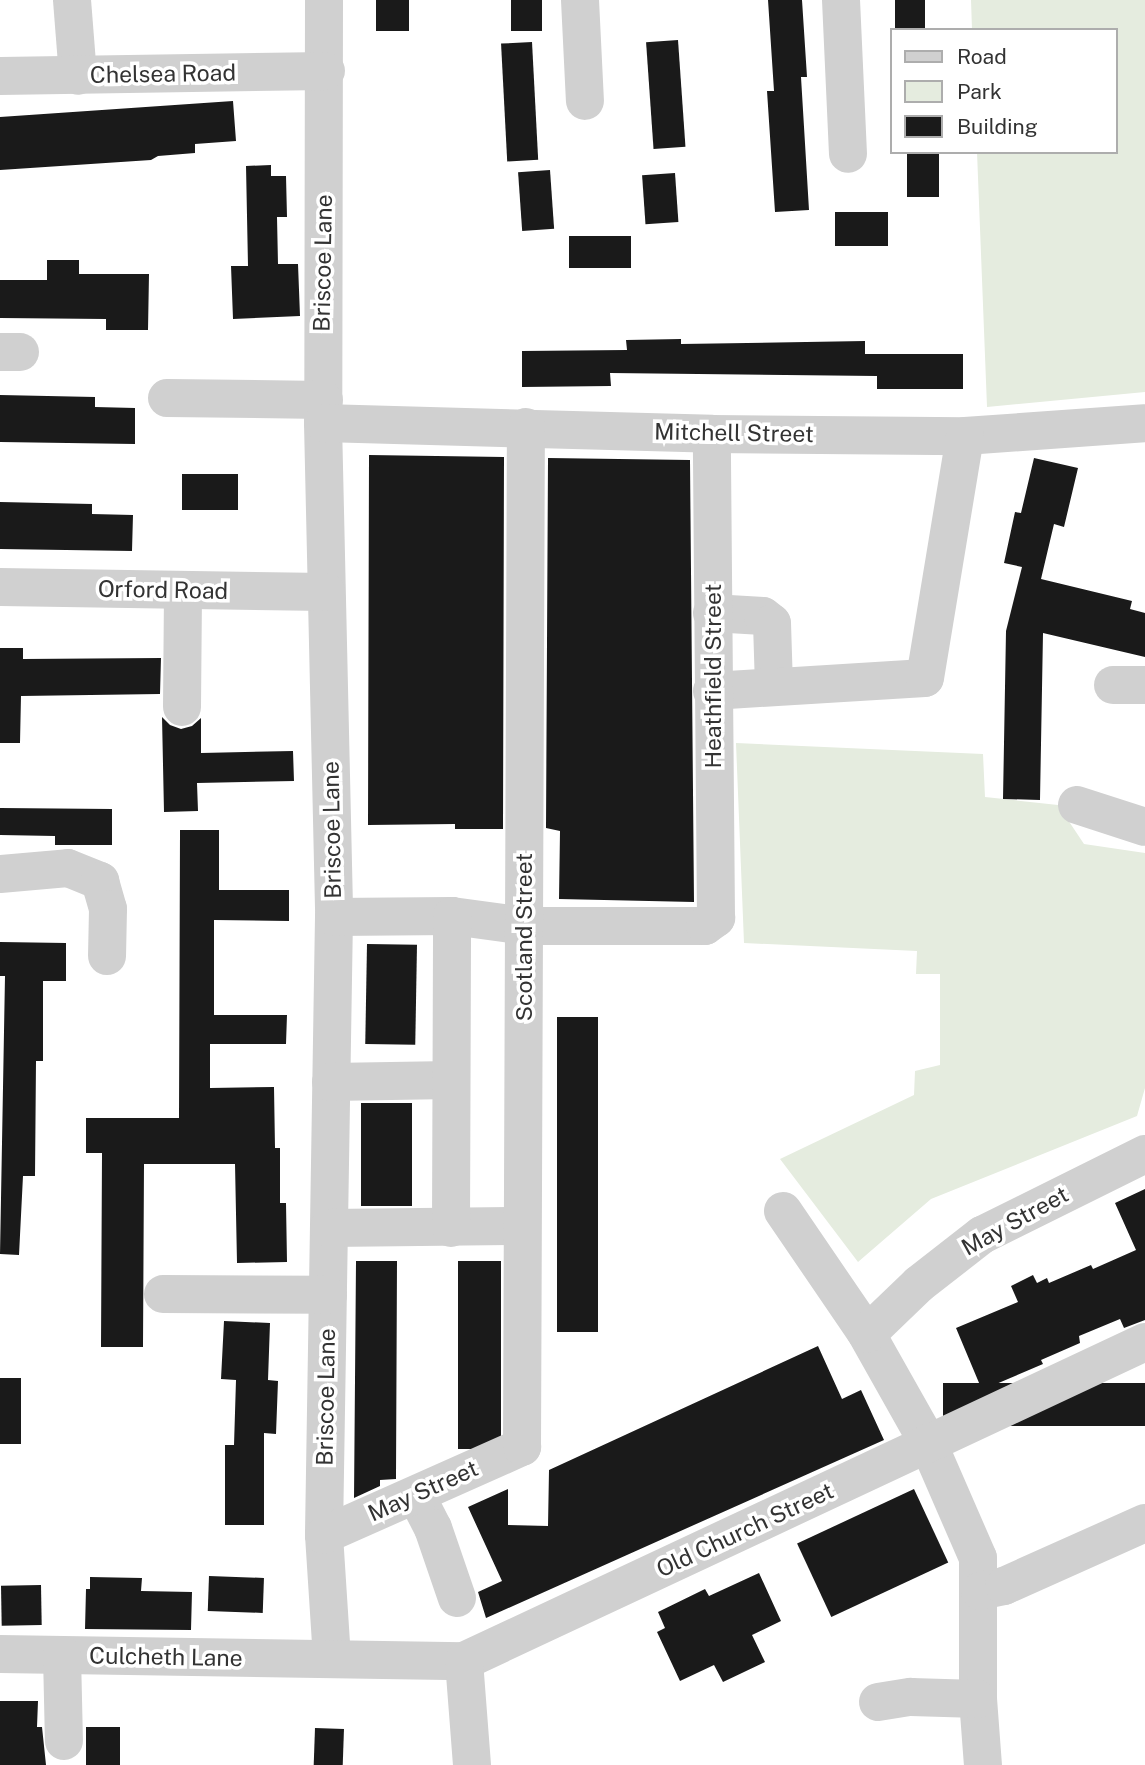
<!DOCTYPE html>
<html>
<head>
<meta charset="utf-8">
<style>
	body { margin:0 }
	#map { position:relative; width:1145px; height:1765px; overflow:hidden; background:#fff; font-family:"Public Sans",sans-serif }
	div>[style] { position:absolute }
	[style*='--x'] { left:calc(var(--x)*1px); top:calc(var(--y)*1px); width:calc(var(--w)*1px); rotate:calc(var(--a)*1deg) }
	.green>* { inset:0; background:#e5ecdf }
	.building>* { inset:0; background:#1a1a1a; transform-origin:0 0 }
	.minor>* { height:38px; margin:-19px; padding:0 19px; transform-origin:19px; border-radius:19px; background:#d0d0d0 }
	span { translate:-50% -50%; white-space:nowrap; text-align:center; line-height:1.15; -webkit-text-stroke:7px #fff; paint-order:stroke }
	.street-label { font-size:23px; color:#333 }
	.legend { position:absolute; left:890px; top:28px; width:228px; height:126px; box-sizing:border-box; background:#fff; border:2px solid #adadad; margin:0; padding:9px 12px; list-style:none; font-size:21px; color:#333 }
	.legend li { display:flex; align-items:center; gap:14px; height:35px }
	.legend b { width:35px; border:2px solid #adadad }
</style>
</head>
<body>
<div id="map">
	<div class="green">
		<i style="clip-path:polygon(971px 0,1145px 0,1145px 392px,987px 407px,977px 152px,1115px 152px,1115px 30px,972px 30px)"></i>
		<i style="clip-path:polygon(736px 743px,983px 754px,985px 797px,1058px 805px,1084px 844px,1145px 853px,1145px 1088px,1137px 1116px,931px 1199px,858px 1262px,780px 1159px,914px 1095px,915px 1071px,940px 1065px,940px 974px,916px 974px,917px 951px,744px 943px)"></i>
	</div>
	<div class="building">
		<i style="left:376px;top:0;width:33px;height:31px"></i>
		<i style="left:511px;top:0;width:31px;height:31px"></i>
		<i style="clip-path:polygon(768px 0,802px 0,807px 77px,801px 77px,809px 210px,775px 212px,767px 91px,774px 91px)"></i>
		<i style="left:895px;top:0;width:30px;height:30px"></i>
		<i style="left:678px;top:40px;width:107px;height:32px;rotate:86deg"></i>
		<i style="left:532px;top:42px;width:118px;height:31px;rotate:87deg"></i>
		<i style="clip-path:polygon(233px 101px,236px 141px,195px 144px,195px 153px,158px 156px,151px 160px,0 170px,0 117px)"></i>
		<i style="left:907px;top:152px;width:32px;height:45px"></i>
		<i style="clip-path:polygon(271px 165px,271px 176px,286px 176px,287px 217px,277px 217px,278px 264px,298px 264px,300px 316px,233px 319px,231px 266px,248px 266px,246px 166px)"></i>
		<i style="left:550px;top:170px;width:59px;height:32px;rotate:86deg"></i>
		<i style="left:675px;top:173px;width:49px;height:33px;rotate:86deg"></i>
		<i style="left:888px;top:212px;width:34px;height:53px;rotate:90deg"></i>
		<i style="left:569px;top:236px;width:62px;height:32px"></i>
		<i style="clip-path:polygon(47px 260px,79px 260px,79px 274px,149px 274px,148px 330px,106px 330px,106px 319px,0 318px,0 280px,47px 280px)"></i>
		<i style="clip-path:polygon(681px 339px,681px 344px,865px 341px,865px 354px,963px 354px,963px 389px,877px 389px,877px 376px,610px 373px,611px 386px,522px 387px,522px 351px,627px 350px,626px 340px)"></i>
		<i style="clip-path:polygon(0 395px,95px 397px,95px 407px,135px 408px,135px 444px,0 442px)"></i>
		<i style="clip-path:polygon(369px 455px,504px 457px,503px 829px,455px 829px,455px 824px,368px 825px)"></i>
		<i style="clip-path:polygon(548px 458px,690px 460px,694px 902px,559px 899px,560px 831px,546px 828px)"></i>
		<i style="clip-path:polygon(1034px 458px,1078px 468px,1064px 527px,1054px 524px,1041px 579px,1132px 601px,1130px 609px,1145px 613px,1145px 657px,1043px 633px,1040px 800px,1003px 799px,1006px 631px,1022px 567px,1004px 563px,1015px 512px,1021px 513px)"></i>
		<i style="left:182px;top:474px;width:56px;height:36px"></i>
		<i style="clip-path:polygon(0 502px,92px 504px,92px 514px,133px 515px,132px 551px,0 549px)"></i>
		<i style="clip-path:polygon(0 648px,23px 648px,23px 659px,161px 658px,160px 694px,21px 696px,20px 743px,0 743px)"></i>
		<i style="clip-path:polygon(162px 717px,170px 725px,181px 729px,192px 726px,201px 718px,201px 753px,293px 751px,294px 781px,197px 783px,198px 811px,164px 812px)"></i>
		<i style="clip-path:polygon(0 808px,112px 809px,112px 845px,55px 845px,55px 836px,0 835px)"></i>
		<i style="clip-path:polygon(180px 830px,219px 830px,219px 890px,289px 890px,289px 921px,214px 920px,214px 1015px,287px 1015px,286px 1044px,210px 1044px,210px 1088px,274px 1087px,275px 1148px,280px 1148px,280px 1203px,286px 1203px,287px 1262px,237px 1263px,235px 1164px,144px 1164px,143px 1347px,101px 1347px,102px 1153px,86px 1153px,86px 1118px,179px 1118px)"></i>
		<i style="clip-path:polygon(0 942px,66px 943px,66px 981px,43px 981px,43px 1061px,36px 1061px,35px 1176px,23px 1176px,19px 1255px,0 1254px,5px 976px,0 976px)"></i>
		<i style="left:367px;top:944px;width:50px;height:100px;rotate:1deg"></i>
		<i style="left:557px;top:1017px;width:41px;height:315px"></i>
		<i style="left:361px;top:1103px;width:51px;height:103px"></i>
		<i style="clip-path:polygon(1145px 1189px,1145px 1320px,1124px 1328px,1120px 1319px,1079px 1336px,1080px 1343px,1041px 1360px,1043px 1364px,982px 1390px,956px 1328px,1018px 1302px,1011px 1286px,1033px 1275px,1037px 1283px,1047px 1278px,1049px 1283px,1091px 1265px,1093px 1269px,1136px 1250px,1115px 1203px)"></i>
		<i style="clip-path:polygon(356px 1261px,397px 1261px,396px 1479px,380px 1480px,380px 1486px,354px 1498px)"></i>
		<i style="left:458px;top:1261px;width:43px;height:188px"></i>
		<i style="clip-path:polygon(224px 1321px,270px 1323px,268px 1380px,278px 1381px,276px 1434px,264px 1433px,264px 1525px,225px 1525px,225px 1445px,234px 1445px,236px 1380px,221px 1379px)"></i>
		<i style="clip-path:polygon(818px 1346px,842px 1399px,861px 1390px,884px 1440px,486px 1618px,478px 1592px,502px 1581px,468px 1507px,508px 1489px,508px 1525px,548px 1526px,549px 1470px)"></i>
		<i style="left:0;top:1378px;width:21px;height:66px"></i>
		<i style="left:1145px;top:1383px;width:43px;height:202px;rotate:90deg"></i>
		<i style="left:914px;top:1489px;width:81px;height:129px;rotate:65deg"></i>
		<i style="clip-path:polygon(759px 1573px,781px 1621px,752px 1635px,765px 1662px,723px 1682px,714px 1665px,680px 1681px,657px 1632px,665px 1628px,658px 1612px,705px 1589px,709px 1596px)"></i>
		<i style="left:209px;top:1576px;width:55px;height:35px;rotate:2deg"></i>
		<i style="clip-path:polygon(90px 1577px,142px 1578px,141px 1591px,192px 1592px,191px 1630px,85px 1629px,86px 1589px,90px 1589px)"></i>
		<i style="left:41px;top:1585px;width:40px;height:40px;rotate:89deg"></i>
		<i style="clip-path:polygon(0 1701px,38px 1701px,37px 1727px,42px 1727px,46px 1765px,0 1765px)"></i>
		<i style="left:86px;top:1727px;width:34px;height:38px"></i>
		<i style="left:315px;top:1728px;width:29px;height:37px;rotate:2deg"></i>
	</div>
	<div class="minor">
		<i style="--x:72;--y:0;--w:76;--a:85.5"></i>
		<i style="--x:324;--y:0;--w:423;--a:90.1"></i>
		<i style="--x:323;--y:423;--w:494;--a:88.7"></i>
		<i style="--x:334;--y:917;--w:618;--a:90.93"></i>
		<i style="--x:324;--y:1535;--w:124;--a:86.3"></i>
		<i style="--x:580;--y:0;--w:101;--a:87.2"></i>
		<i style="--x:841;--y:0;--w:154;--a:87.4"></i>
		<i style="--x:0;--y:76;--w:326;--a:-0.9"></i>
		<i style="--x:0;--y:352;--w:20;--a:0"></i>
		<i style="--x:167;--y:398;--w:157;--a:0.7"></i>
		<i style="--x:323;--y:423;--w:389;--a:1.6"></i>
		<i style="--x:712;--y:434;--w:253;--a:0.5"></i>
		<i style="--x:965;--y:436;--w:180;--a:-4.1"></i>
		<i style="--x:0;--y:587;--w:326;--a:0.9"></i>
		<i style="--x:712;--y:613;--w:51;--a:3.4"></i>
		<i style="--x:763;--y:616;--w:11;--a:38"></i>
		<i style="--x:772;--y:623;--w:64;--a:88.2"></i>
		<i style="--x:1113;--y:685;--w:32;--a:0"></i>
		<i style="--x:712;--y:691;--w:213;--a:-3.5"></i>
		<i style="--x:925;--y:678;--w:245;--a:-80.6"></i>
		<i style="--x:182;--y:707;--w:117;--a:-89.5"></i>
		<i style="--x:1077;--y:805;--w:71;--a:17.9"></i>
		<i style="--x:0;--y:874;--w:68;--a:-5"></i>
		<i style="--x:68;--y:868;--w:35;--a:22"></i>
		<i style="--x:100;--y:881;--w:29;--a:74"></i>
		<i style="--x:108;--y:909;--w:47;--a:91.2"></i>
		<i style="--x:334;--y:917;--w:118;--a:-0.5"></i>
		<i style="--x:452;--y:916;--w:74;--a:7.8"></i>
		<i style="--x:525;--y:926;--w:180;--a:0"></i>
		<i style="--x:705;--y:926;--w:14;--a:-36"></i>
		<i style="--x:716;--y:918;--w:484;--a:-90.5"></i>
		<i style="--x:331;--y:1082;--w:120;--a:-1"></i>
		<i style="--x:783;--y:1211;--w:145;--a:55.7"></i>
		<i style="--x:865;--y:1331;--w:129;--a:60.6"></i>
		<i style="--x:928;--y:1443;--w:125;--a:66.5"></i>
		<i style="--x:978;--y:1558;--w:141;--a:90"></i>
		<i style="--x:978;--y:1699;--w:66;--a:85.7"></i>
		<i style="--x:329;--y:1228;--w:192;--a:-0.6"></i>
		<i style="--x:451;--y:1228;--w:312;--a:-89.8"></i>
		<i style="--x:163;--y:1294;--w:165;--a:0.3"></i>
		<i style="--x:867;--y:1334;--w:72;--a:-43.9"></i>
		<i style="--x:919;--y:1284;--w:80;--a:-37.9"></i>
		<i style="--x:982;--y:1235;--w:182;--a:-26.4"></i>
		<i style="--x:416;--y:1495;--w:37;--a:63"></i>
		<i style="--x:433;--y:1528;--w:74;--a:71.1"></i>
		<i style="--x:324;--y:1535;--w:217;--a:-24"></i>
		<i style="--x:522;--y:1447;--w:1020;--a:-89.78"></i>
		<i style="--x:980;--y:1591;--w:25;--a:-12"></i>
		<i style="--x:1004;--y:1586;--w:154;--a:-24.1"></i>
		<i style="--x:0;--y:1654;--w:464;--a:0.9"></i>
		<i style="--x:464;--y:1661;--w:752;--a:-25.1"></i>
		<i style="--x:62;--y:1655;--w:86;--a:88.7"></i>
		<i style="--x:464;--y:1661;--w:104;--a:85.6"></i>
		<i style="--x:878;--y:1702;--w:33;--a:-9"></i>
		<i style="--x:911;--y:1697;--w:67;--a:1.7"></i>
	</div>
	<div class="street-label">
		<span style="left:163px;top:74px;rotate:-1deg">Chelsea Road</span>
		<span style="left:323px;top:263px;rotate:-89deg">Briscoe Lane</span>
		<span style="left:734px;top:433px;rotate:1deg">Mitchell Street</span>
		<span style="left:163px;top:590px;rotate:1deg">Orford Road</span>
		<span style="left:713px;top:676px;rotate:-90deg">Heathfield Street</span>
		<span style="left:332px;top:830px;rotate:-91deg">Briscoe Lane</span>
		<span style="left:524px;top:937px;rotate:-90deg">Scotland Street</span>
		<span style="left:1015px;top:1221px;rotate:-29deg">May Street</span>
		<span style="left:326px;top:1397px;rotate:-89deg">Briscoe Lane</span>
		<span style="left:423px;top:1491px;rotate:-24deg">May Street</span>
		<span style="left:745px;top:1530px;rotate:-25deg">Old Church Street</span>
		<span style="left:166px;top:1657px;rotate:1deg">Culcheth Lane</span>
	</div>
	<ul class="legend">
	<li><b style="height:9px;background:#d0d0d0"></b>Road</li>
	<li><b style="height:19px;background:#e5ecdf"></b>Park</li>
	<li><b style="height:19px;background:#1a1a1a"></b>Building</li>
	</ul>
</div>
</body>
</html>
